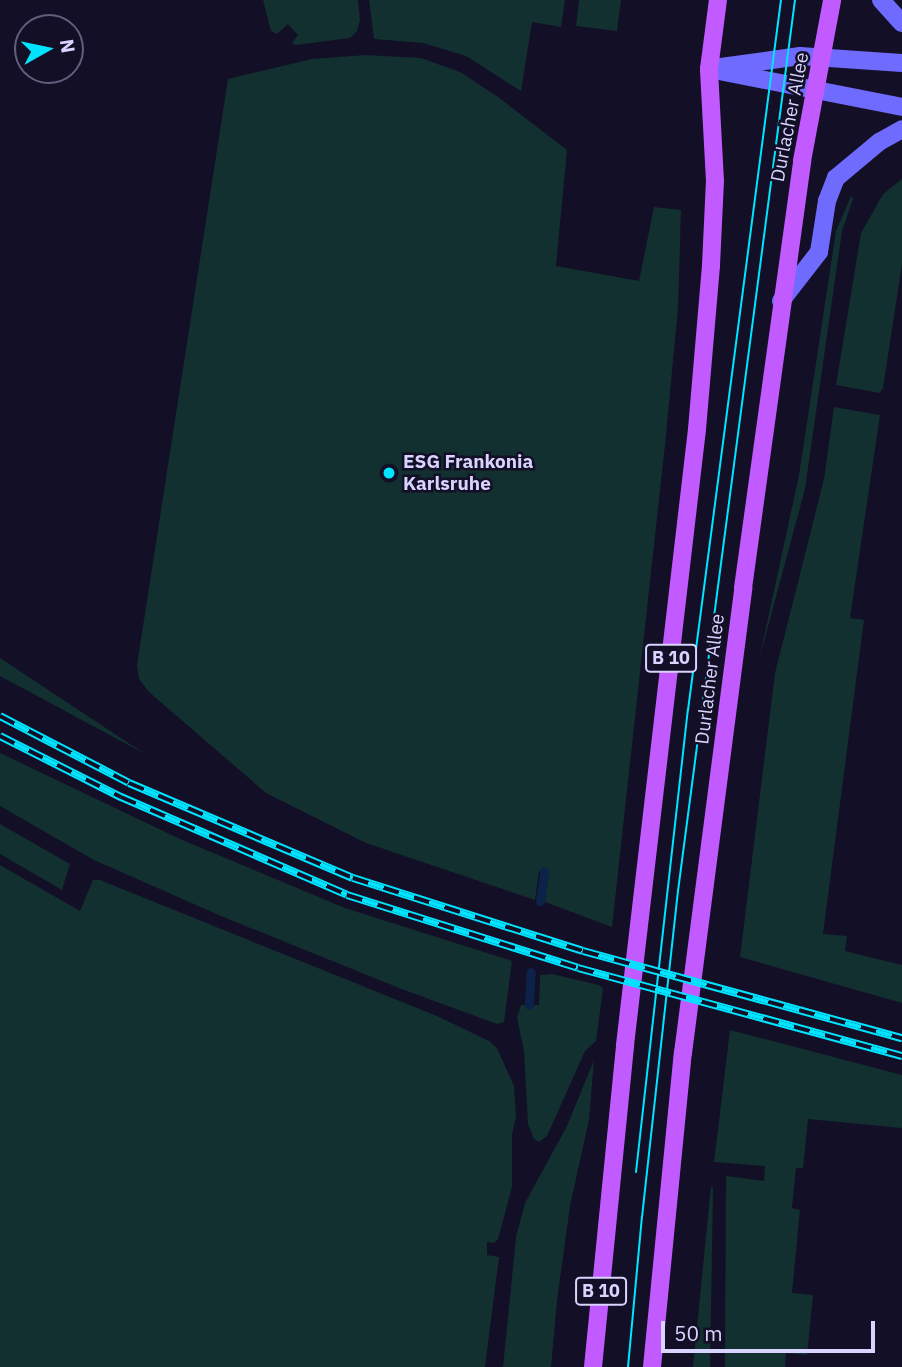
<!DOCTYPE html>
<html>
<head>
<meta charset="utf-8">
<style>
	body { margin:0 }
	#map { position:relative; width:902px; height:1367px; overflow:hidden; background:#130f26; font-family:"IBM Plex Sans",sans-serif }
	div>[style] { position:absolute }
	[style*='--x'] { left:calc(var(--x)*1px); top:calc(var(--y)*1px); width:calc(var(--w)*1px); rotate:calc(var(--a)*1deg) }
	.green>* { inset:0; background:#12302f }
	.stream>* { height:9px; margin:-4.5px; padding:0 4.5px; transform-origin:4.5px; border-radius:4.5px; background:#0c2248 }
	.secondary>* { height:18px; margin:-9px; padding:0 9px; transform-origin:9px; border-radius:9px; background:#6f6bff }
	.primary>* { height:18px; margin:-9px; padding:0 9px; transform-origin:9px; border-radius:9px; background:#c25bff }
	.tram>* { height:2px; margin:-1px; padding:0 1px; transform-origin:1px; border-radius:1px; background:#00e5ff }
	.rail>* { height:8px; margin-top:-4px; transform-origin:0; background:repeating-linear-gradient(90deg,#130f26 0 16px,#00e5ff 0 32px); box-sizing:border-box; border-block:2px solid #00e5ff }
	.dots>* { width:19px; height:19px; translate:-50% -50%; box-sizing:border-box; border:4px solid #130f26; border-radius:50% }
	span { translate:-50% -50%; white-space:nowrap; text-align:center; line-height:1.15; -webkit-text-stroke:5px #130f26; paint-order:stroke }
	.shield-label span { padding:2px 5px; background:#130f26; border:2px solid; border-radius:5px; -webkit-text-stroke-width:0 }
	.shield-label { font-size:18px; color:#d9d4ff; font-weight:700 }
	.street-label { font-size:19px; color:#d9d4ff }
	.poi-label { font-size:19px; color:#d9d4ff; font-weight:700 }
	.left { translate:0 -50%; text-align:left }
	.north { position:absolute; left:14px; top:14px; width:70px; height:70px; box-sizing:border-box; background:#130f26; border:2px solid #625e7d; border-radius:50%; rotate:81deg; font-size:19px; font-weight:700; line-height:28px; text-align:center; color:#d9d4ff }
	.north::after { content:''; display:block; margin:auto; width:24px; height:32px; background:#00e5ff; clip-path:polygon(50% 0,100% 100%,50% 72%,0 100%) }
	.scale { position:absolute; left:661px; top:1321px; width:214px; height:32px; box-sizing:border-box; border:4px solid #d9d4ff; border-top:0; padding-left:9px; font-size:21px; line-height:24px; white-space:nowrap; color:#d9d4ff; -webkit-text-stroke:5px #130f26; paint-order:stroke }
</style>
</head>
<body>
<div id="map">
	<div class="green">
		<i style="clip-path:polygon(263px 0,358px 0,360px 20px,357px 31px,350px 38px,296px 45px,292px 43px,298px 35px,288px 24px,277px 34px,271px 31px)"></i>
		<i style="clip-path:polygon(369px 0,565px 0,561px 27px,532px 22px,521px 91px,466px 56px,423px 43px,374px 39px)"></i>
		<i style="clip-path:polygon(579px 0,621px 0,617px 31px,576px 26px)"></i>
		<i style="clip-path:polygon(366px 55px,421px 58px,460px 72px,498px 97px,567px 150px,556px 266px,639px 281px,654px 207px,681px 210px,678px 308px,665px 445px,612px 927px,545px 902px,548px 871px,539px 871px,535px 900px,366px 843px,266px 793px,149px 692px,139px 679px,137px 665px,228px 79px,312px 59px)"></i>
		<i style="clip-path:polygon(902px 179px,902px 264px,883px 388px,880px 393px,836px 385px,861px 233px,883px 194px)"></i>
		<i style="clip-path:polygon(851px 196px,853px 199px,842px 231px,805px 489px,759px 660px,799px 475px,836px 231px)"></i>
		<i style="clip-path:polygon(834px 407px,880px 415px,850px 618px,864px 620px,823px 934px,847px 936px,845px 951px,902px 965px,902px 1003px,740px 957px,775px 673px,824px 479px)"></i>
		<i style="clip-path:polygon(0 658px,145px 754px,0 676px)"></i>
		<i style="clip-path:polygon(0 753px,180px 839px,345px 908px,512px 961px,504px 1022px,497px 1024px,399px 988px,221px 916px,94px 860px,0 806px)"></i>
		<i style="clip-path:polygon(0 824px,70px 864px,62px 890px,0 854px)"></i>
		<i style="clip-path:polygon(0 865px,80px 911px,93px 880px,100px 880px,437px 1016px,489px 1041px,497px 1048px,514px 1086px,516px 1117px,512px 1135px,512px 1187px,498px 1239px,494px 1243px,487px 1242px,487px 1255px,499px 1257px,485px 1367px,0 1367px)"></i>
		<i style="clip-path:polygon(552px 974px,599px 985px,603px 989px,596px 1041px,585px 1051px,547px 1136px,539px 1142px,534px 1139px,528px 1124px,524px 1051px,517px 1018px,521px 1005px,539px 1005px,540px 975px)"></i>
		<i style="clip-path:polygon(730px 1030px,902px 1075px,902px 1128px,808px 1119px,803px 1168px,796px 1168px,792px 1208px,800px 1210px,792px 1293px,813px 1295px,807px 1355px,786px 1353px,785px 1367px,725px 1367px,726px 1176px,764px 1181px,765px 1166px,714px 1162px)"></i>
		<i style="clip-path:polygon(594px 1060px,589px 1120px,570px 1206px,557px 1301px,551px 1367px,503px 1367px,516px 1237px,525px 1203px,567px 1126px)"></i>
		<i style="clip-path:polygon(711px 1186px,713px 1189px,710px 1367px,693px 1367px)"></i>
	</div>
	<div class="stream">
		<i style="--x:540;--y:901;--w:30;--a:-82"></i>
		<i style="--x:529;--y:1005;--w:33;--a:-87"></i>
	</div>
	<div class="secondary">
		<i style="--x:881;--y:0;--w:31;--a:48"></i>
		<i style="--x:721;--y:67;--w:80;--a:-7.9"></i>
		<i style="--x:800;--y:56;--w:102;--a:3.9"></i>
		<i style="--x:709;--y:69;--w:197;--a:11.1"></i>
		<i style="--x:781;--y:301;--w:62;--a:-52.2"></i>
		<i style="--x:819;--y:252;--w:52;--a:-81.1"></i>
		<i style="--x:827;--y:201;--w:25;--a:-69"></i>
		<i style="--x:836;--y:178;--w:56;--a:-39.9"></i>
		<i style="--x:879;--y:142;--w:26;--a:-29"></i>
	</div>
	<div class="primary">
		<i style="--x:593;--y:1367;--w:324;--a:-84.3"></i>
		<i style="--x:625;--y:1045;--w:620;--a:-83.33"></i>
		<i style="--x:697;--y:429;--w:165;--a:-85.1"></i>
		<i style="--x:711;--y:265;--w:84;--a:-87.3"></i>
		<i style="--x:715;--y:181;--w:112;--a:-93.1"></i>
		<i style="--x:709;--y:69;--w:70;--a:-82.6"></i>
		<i style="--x:652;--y:1367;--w:316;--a:-84.4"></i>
		<i style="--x:683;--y:1053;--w:469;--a:-82.6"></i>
		<i style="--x:743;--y:588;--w:431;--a:-82.1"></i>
		<i style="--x:802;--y:161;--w:164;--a:-79.4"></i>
	</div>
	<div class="tram">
		<i style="--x:636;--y:1172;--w:465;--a:-83.6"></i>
		<i style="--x:688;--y:710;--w:716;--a:-82.54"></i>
		<i style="--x:628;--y:1367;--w:151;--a:-84.7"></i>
		<i style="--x:642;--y:1217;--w:328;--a:-83.7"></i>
		<i style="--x:678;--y:891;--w:899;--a:-82.52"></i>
	</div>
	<div class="rail">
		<i style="--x:0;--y:716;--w:145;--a:27.4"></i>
		<i style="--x:129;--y:783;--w:243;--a:23"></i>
		<i style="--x:353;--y:878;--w:241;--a:17.6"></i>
		<i style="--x:583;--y:951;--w:331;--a:15.3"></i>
		<i style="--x:0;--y:736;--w:136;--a:26.8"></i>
		<i style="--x:121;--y:797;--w:246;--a:23.4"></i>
		<i style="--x:347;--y:895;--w:242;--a:17.5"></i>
		<i style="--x:578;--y:968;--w:336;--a:15.2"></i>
	</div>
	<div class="dots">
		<i style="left:389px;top:473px;background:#00e5ff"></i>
	</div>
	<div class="shield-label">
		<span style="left:671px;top:658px">B 10</span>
		<span style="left:601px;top:1291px">B 10</span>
	</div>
	<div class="street-label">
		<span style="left:790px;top:117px;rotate:-79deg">Durlacher Allee</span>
		<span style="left:710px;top:679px;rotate:-83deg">Durlacher Allee</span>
	</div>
	<div class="poi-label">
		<span class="left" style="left:403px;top:473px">ESG Frankonia<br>Karlsruhe</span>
	</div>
	<div class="north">N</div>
	<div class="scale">50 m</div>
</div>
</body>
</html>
